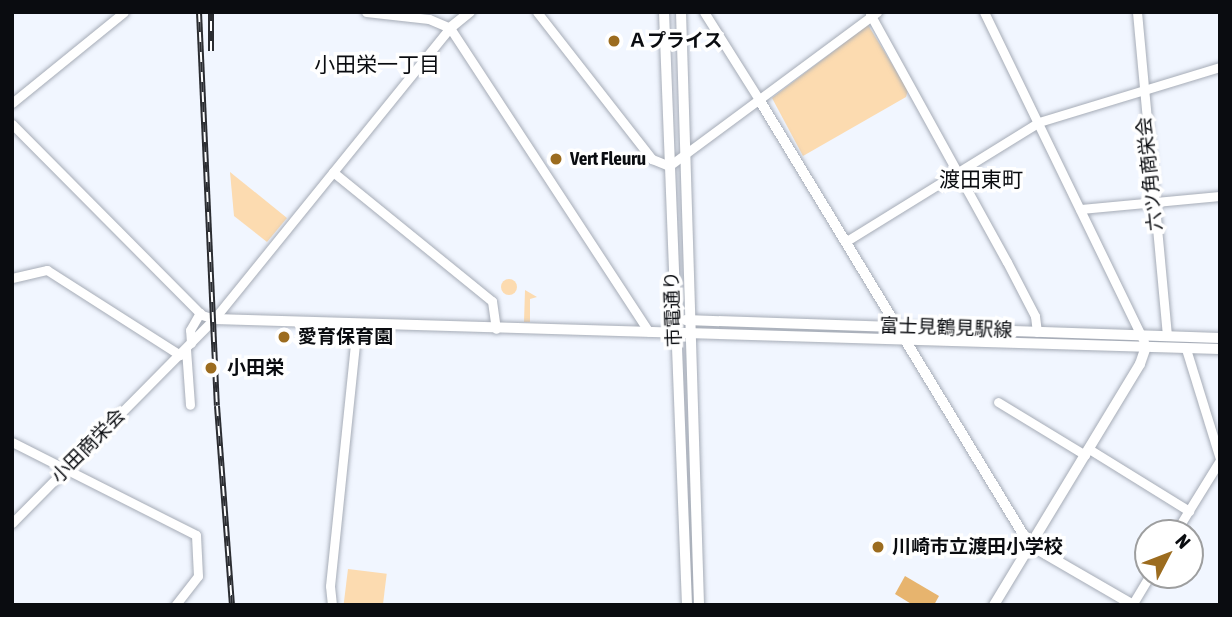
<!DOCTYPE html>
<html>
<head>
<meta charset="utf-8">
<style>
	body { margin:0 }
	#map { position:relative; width:1232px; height:617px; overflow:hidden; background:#f1f6ff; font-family:"Asap Condensed","Noto Sans JP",sans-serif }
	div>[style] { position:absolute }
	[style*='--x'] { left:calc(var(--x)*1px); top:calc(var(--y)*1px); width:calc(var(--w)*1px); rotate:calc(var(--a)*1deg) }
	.green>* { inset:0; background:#fcdbb0; transform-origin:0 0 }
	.round { border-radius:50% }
	.water>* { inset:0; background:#e7b46e }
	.roads { filter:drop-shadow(0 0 2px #a6acb7) drop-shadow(0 0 2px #a6acb7) }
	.minor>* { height:9px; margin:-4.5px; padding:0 4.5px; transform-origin:4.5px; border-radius:4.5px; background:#fff }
	.tertiary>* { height:10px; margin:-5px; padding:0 5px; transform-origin:5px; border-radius:5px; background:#fff }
	.rail>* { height:6px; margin-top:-3px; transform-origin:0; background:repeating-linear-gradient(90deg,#fff 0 10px,#2b2d32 0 20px); box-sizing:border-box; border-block:2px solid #2b2d32 }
	.dots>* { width:19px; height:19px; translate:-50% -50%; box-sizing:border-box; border:4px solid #fff; border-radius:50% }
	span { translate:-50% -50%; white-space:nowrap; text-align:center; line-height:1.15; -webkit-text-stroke:7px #fff; paint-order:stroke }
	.poi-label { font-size:19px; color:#0a0c10; font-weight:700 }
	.left { translate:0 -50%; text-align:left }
	.street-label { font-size:19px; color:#0a0c10 }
	.neighbourhood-label { font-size:21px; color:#0a0c10 }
	.frame { position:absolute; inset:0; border:14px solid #0a0c10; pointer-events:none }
	.north { position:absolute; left:1134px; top:519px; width:70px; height:70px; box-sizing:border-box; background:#fff; border:2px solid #9d9e9f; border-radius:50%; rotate:48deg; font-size:19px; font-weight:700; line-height:28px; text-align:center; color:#0a0c10 }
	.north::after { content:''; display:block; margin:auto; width:24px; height:32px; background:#9c6c1f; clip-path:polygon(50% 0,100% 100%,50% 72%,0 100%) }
</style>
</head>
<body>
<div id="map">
	<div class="green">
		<i style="clip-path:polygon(868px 25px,908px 90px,906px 97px,803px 156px,772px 98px)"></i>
		<i style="clip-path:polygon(230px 172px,287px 218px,267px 242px,234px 216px)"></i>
		<i class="round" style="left:501px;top:279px;width:16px;height:16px"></i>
		<i style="clip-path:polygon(525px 290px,537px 297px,530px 299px,530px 322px,524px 322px)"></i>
		<i style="left:348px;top:569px;width:39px;height:36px;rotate:7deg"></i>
	</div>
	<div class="water">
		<i style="clip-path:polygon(905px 576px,939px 596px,934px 605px,913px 605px,895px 594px)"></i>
	</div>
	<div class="roads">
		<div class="minor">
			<i style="--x:366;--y:12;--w:63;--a:6.3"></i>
			<i style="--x:429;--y:19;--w:23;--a:23"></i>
			<i style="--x:450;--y:28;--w:363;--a:56.8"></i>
			<i style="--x:537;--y:12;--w:187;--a:52"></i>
			<i style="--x:652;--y:159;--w:18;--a:22"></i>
			<i style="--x:669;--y:166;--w:259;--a:-36.5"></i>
			<i style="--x:704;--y:12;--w:105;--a:57.8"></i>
			<i style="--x:984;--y:12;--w:366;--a:64.1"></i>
			<i style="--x:1137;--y:12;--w:324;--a:84.7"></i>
			<i style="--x:870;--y:14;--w:283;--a:61.1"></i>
			<i style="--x:1007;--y:262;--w:61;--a:62.6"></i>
			<i style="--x:1035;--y:316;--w:16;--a:83"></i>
			<i style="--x:12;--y:103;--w:144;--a:-39.1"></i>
			<i style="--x:12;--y:124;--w:269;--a:45.2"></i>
			<i style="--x:202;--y:315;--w:13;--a:18"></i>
			<i style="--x:333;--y:172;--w:205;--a:39.1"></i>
			<i style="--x:492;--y:301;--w:28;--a:82"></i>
			<i style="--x:1080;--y:209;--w:141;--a:-5.3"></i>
			<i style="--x:845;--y:242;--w:228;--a:-31.7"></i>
			<i style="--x:1039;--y:122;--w:189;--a:-16.9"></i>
			<i style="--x:12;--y:278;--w:36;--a:-13"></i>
			<i style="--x:47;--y:270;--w:158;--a:32.6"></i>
			<i style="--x:191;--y:343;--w:13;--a:-94"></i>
			<i style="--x:190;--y:330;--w:20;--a:-60"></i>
			<i style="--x:186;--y:349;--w:56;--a:85.9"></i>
			<i style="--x:1186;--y:349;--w:115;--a:72.8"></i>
			<i style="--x:998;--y:402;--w:102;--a:31.3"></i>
			<i style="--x:12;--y:442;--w:206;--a:26.8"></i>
			<i style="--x:196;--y:535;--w:41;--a:87.2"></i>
			<i style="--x:198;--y:576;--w:37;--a:128"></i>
			<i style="--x:1089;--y:449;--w:118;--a:31.8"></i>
			<i style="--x:12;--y:523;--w:287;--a:-45.3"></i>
			<i style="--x:214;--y:319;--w:375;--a:-51"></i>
			<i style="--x:1175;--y:533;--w:86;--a:-58.3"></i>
			<i style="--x:332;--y:605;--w:19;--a:-96"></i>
			<i style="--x:330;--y:586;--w:262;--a:-84.1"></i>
			<i style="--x:1132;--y:605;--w:35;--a:-59"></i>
		</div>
		<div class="tertiary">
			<i style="--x:664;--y:12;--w:593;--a:87.78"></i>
			<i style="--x:681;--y:12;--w:593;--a:88.26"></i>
			<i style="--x:450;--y:28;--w:26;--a:-39"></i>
			<i style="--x:760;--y:101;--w:507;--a:58.73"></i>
			<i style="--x:1023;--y:534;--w:24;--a:45"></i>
			<i style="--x:1040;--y:551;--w:108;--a:30.1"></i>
			<i style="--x:214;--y:319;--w:1006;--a:1.71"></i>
			<i style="--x:686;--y:320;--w:534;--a:1.93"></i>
			<i style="--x:994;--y:605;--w:282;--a:-58.8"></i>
			<i style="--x:1140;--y:364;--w:18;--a:-71"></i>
		</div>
	</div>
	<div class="rail">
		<i style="--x:199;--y:12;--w:394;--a:87.4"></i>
		<i style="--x:217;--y:406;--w:200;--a:85.7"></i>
		<i style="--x:211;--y:51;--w:39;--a:-90"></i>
	</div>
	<div class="dots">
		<i style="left:614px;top:41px;background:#9c6c1f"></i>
		<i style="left:556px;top:159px;background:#9c6c1f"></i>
		<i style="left:284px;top:337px;background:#9c6c1f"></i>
		<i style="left:211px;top:368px;background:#9c6c1f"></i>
		<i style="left:878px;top:547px;background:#9c6c1f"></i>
	</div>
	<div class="poi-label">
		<span class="left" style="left:628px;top:41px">Ａプライス</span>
		<span class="left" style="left:570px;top:159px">Vert Fleuru</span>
		<span class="left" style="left:298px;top:337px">愛育保育園</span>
		<span class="left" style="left:227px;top:368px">小田栄</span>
		<span class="left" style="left:892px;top:547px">川崎市立渡田小学校</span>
	</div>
	<div class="street-label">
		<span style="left:1150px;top:174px;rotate:-96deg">六ツ角商栄会</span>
		<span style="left:673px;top:309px;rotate:-92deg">市電通り</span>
		<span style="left:946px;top:328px;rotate:2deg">富士見鶴見駅線</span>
		<span style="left:88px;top:446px;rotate:-45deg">小田商栄会</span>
	</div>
	<div class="neighbourhood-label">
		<span style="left:377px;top:64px">小田栄一丁目</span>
		<span style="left:981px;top:179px">渡田東町</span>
	</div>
	<div class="frame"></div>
	<div class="north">N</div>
</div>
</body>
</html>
